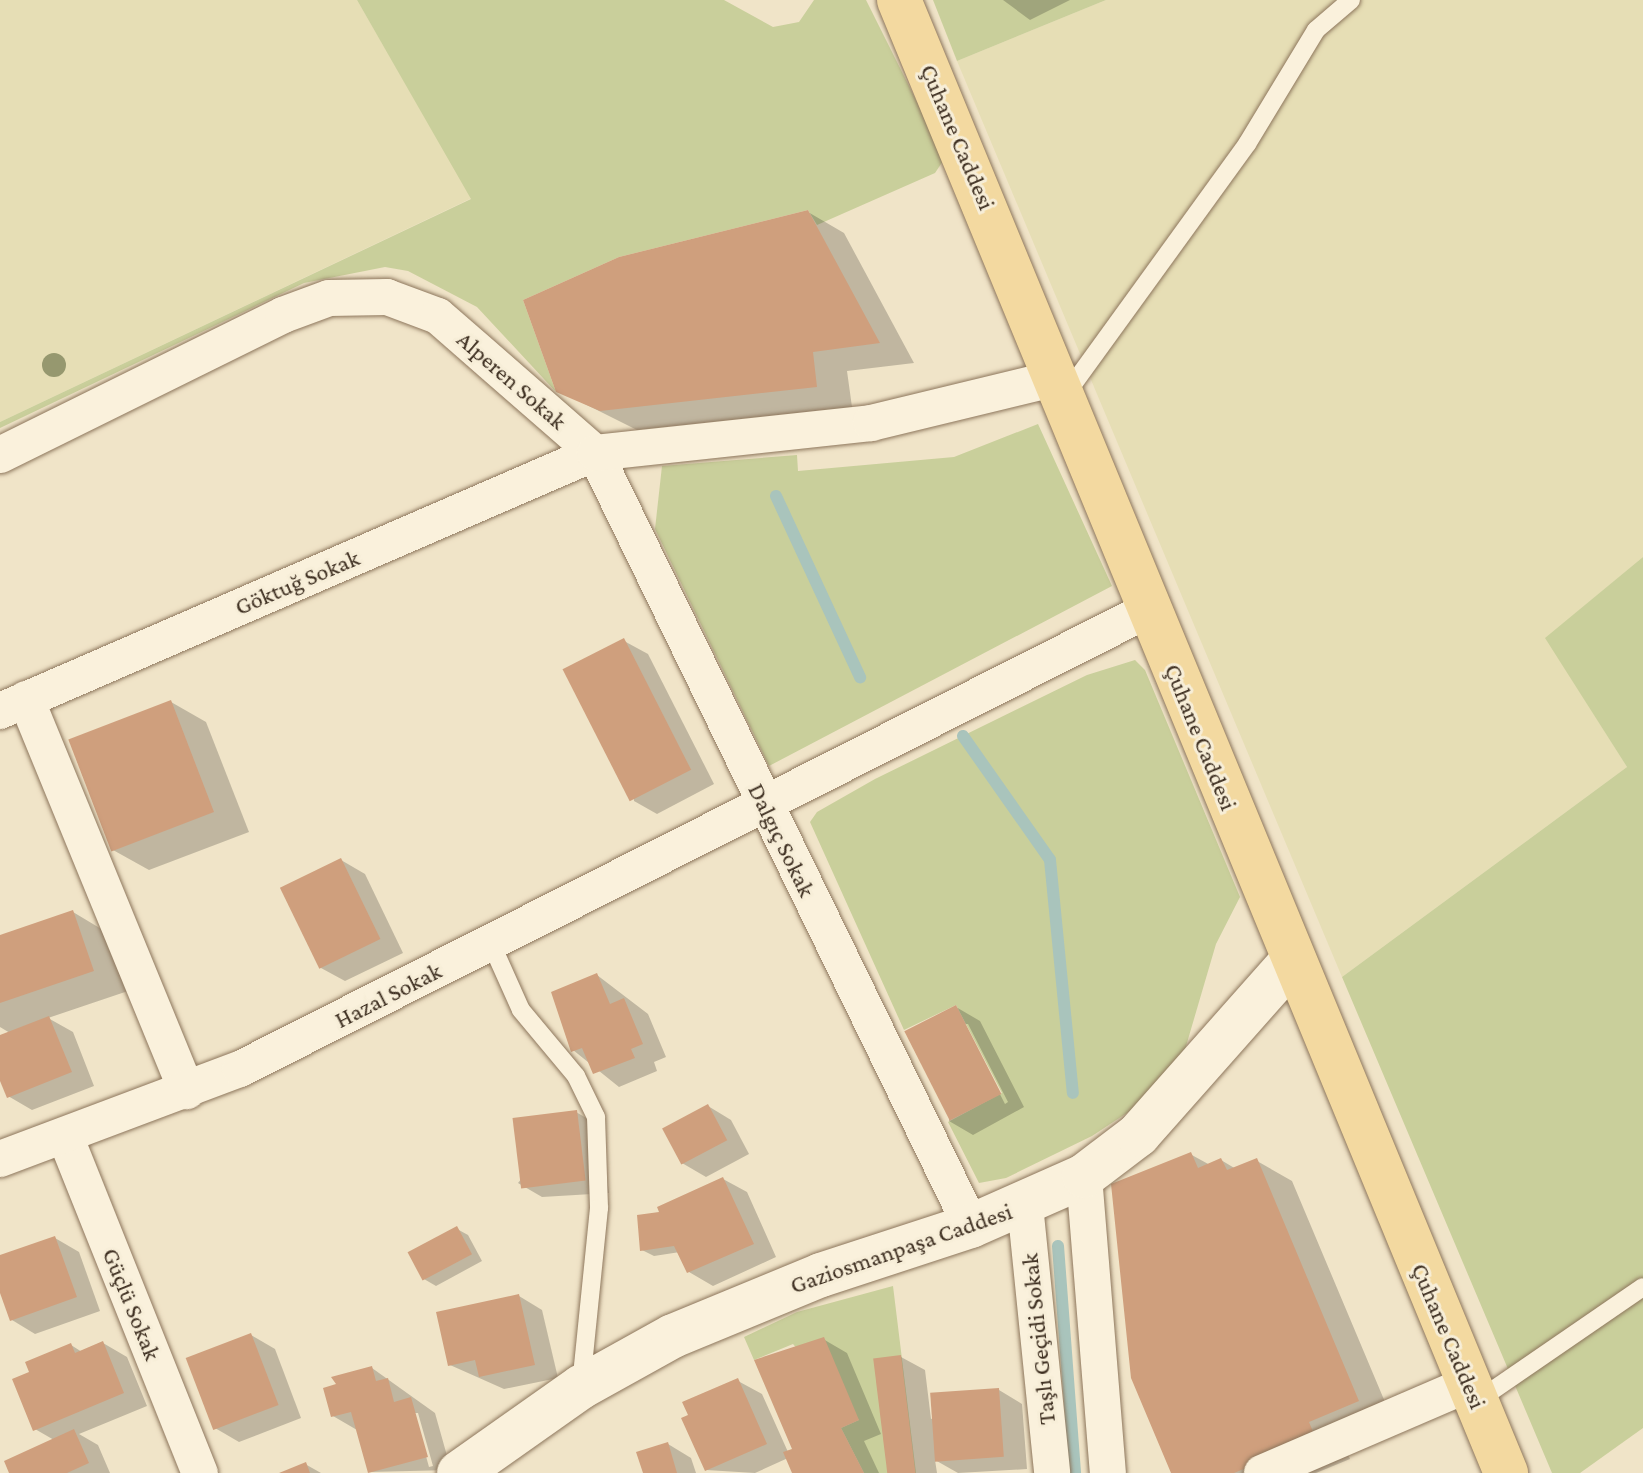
<!DOCTYPE html>
<html>
<head>
<meta charset="utf-8">
<style>
	body { margin:0 }
	#map { position:relative; width:1643px; height:1473px; overflow:hidden; background:#f0e4c8; font-family:"Crimson Pro",serif }
	div>[style] { position:absolute }
	[style*='--x'] { left:calc(var(--x)*1px); top:calc(var(--y)*1px); width:calc(var(--w)*1px); rotate:calc(var(--a)*1deg) }
	.farmland>* { inset:0; background:#e6deb5 }
	.green>* { inset:0; background:#c9cf9b }
	.shadow>* { inset:0; background:#0003 }
	.stream>* { height:12px; margin:-6px; padding:0 6px; transform-origin:6px; border-radius:6px; background:#a9c4bc }
	.building>* { inset:0; background:#cf9f7d; transform-origin:0 0 }
	.roads { filter:drop-shadow(0 0 2px #8d765c) drop-shadow(0 0 2px #8d765c) }
	.service>* { height:18px; margin:-9px; padding:0 9px; transform-origin:9px; border-radius:9px; background:#faf1dc }
	.minor>* { height:36px; margin:-18px; padding:0 18px; transform-origin:18px; border-radius:18px; background:#faf1dc }
	.tertiary>* { height:44px; margin:-22px; padding:0 22px; transform-origin:22px; border-radius:22px; background:#faf1dc }
	.primary>* { height:44px; margin:-22px; padding:0 22px; transform-origin:22px; border-radius:22px; background:#f3d9a0 }
	.trees>* { width:24px; height:24px; margin:-12px; border-radius:50%; background:#96986f }
	span { translate:-50% -50%; white-space:nowrap; text-align:center; line-height:1.15; -webkit-text-stroke:6px #f7eed8; paint-order:stroke }
	.street-label { font-size:24px; color:#3d2e20 }
</style>
</head>
<body>
<div id="map">
	<div class="farmland">
		<i style="clip-path:polygon(0 0,357px 0,472px 198px,0 422px)"></i>
		<i style="clip-path:polygon(1106px 0,1643px 0,1643px 557px,1546px 638px,1627px 767px,1342px 977px,957px 61px)"></i>
	</div>
	<div class="green">
		<i style="clip-path:polygon(357px 0,724px 0,773px 27px,799px 22px,814px 0,866px 0,945px 158px,935px 173px,817px 225px,808px 210px,619px 257px,523px 300px,556px 392px,477px 307px,408px 271px,385px 267px,304px 283px,0 428px,0 422px,471px 199px)"></i>
		<i style="clip-path:polygon(933px 0,1106px 0,957px 61px)"></i>
		<i style="clip-path:polygon(1038px 424px,1112px 586px,769px 766px,655px 529px,662px 466px,797px 455px,798px 471px,954px 457px)"></i>
		<i style="clip-path:polygon(1643px 557px,1643px 1428px,1580px 1473px,1552px 1473px,1342px 977px,1627px 767px,1545px 638px)"></i>
		<i style="clip-path:polygon(1135px 660px,1145px 670px,1240px 897px,1216px 944px,1184px 1053px,1136px 1107px,1092px 1136px,1006px 1178px,979px 1183px,948px 1122px,1002px 1093px,956px 1005px,904px 1030px,810px 822px,817px 812px,875px 779px,1087px 675px)"></i>
		<i style="clip-path:polygon(893px 1286px,916px 1473px,864px 1473px,841px 1428px,859px 1420px,793px 1344px,754px 1360px,744px 1337px,797px 1312px)"></i>
	</div>
	<div class="shadow">
		<i style="clip-path:polygon(1003px 0,1070px 0,1030px 20px)"></i>
		<i style="clip-path:polygon(808px 212px,844px 233px,914px 363px,847px 371px,852px 407px,637px 430px,557px 390px)"></i>
		<i style="clip-path:polygon(624px 641px,648px 654px,714px 784px,657px 814px,634px 801px)"></i>
		<i style="clip-path:polygon(171px 702px,206px 722px,249px 832px,149px 870px,113px 850px)"></i>
		<i style="clip-path:polygon(341px 860px,365px 874px,403px 953px,345px 981px,321px 968px)"></i>
		<i style="clip-path:polygon(73px 912px,108px 933px,128px 991px,48px 1018px,73px 1032px,94px 1086px,32px 1110px,8px 1096px,0 1076px,0 1037px,10px 1033px,0 1027px,0 937px)"></i>
		<i style="clip-path:polygon(597px 975px,648px 1014px,666px 1057px,654px 1062px,657px 1071px,619px 1087px,573px 1050px)"></i>
		<i style="clip-path:polygon(evenodd,956px 1007px,980px 1021px,1024px 1107px,973px 1135px,949px 1121px,956px 1007px,964px 1024px,968px 1024px,1008px 1102px,1005px 1104px,964px 1024px)"></i>
		<i style="clip-path:polygon(708px 1106px,731px 1120px,749px 1154px,706px 1177px,682px 1163px)"></i>
		<i style="clip-path:polygon(576px 1112px,600px 1126px,609px 1193px,542px 1197px,518px 1183px)"></i>
		<i style="clip-path:polygon(1190px 1154px,1210px 1165px,1221px 1160px,1236px 1169px,1257px 1161px,1292px 1181px,1393px 1421px,1343px 1442px,1350px 1459px,1316px 1473px,1173px 1473px)"></i>
		<i style="clip-path:polygon(723px 1179px,747px 1192px,776px 1257px,713px 1286px,689px 1272px,680px 1252px,654px 1256px,642px 1250px,662px 1214px)"></i>
		<i style="clip-path:polygon(457px 1229px,468px 1235px,482px 1261px,436px 1286px,424px 1279px)"></i>
		<i style="clip-path:polygon(55px 1238px,79px 1252px,100px 1311px,35px 1334px,12px 1320px,0 1287px,0 1257px)"></i>
		<i style="clip-path:polygon(519px 1296px,542px 1310px,558px 1378px,504px 1389px,450px 1365px)"></i>
		<i style="clip-path:polygon(251px 1335px,275px 1349px,301px 1418px,239px 1442px,215px 1428px)"></i>
		<i style="clip-path:polygon(823px 1339px,847px 1353px,881px 1434px,864px 1441px,879px 1473px,795px 1473px,788px 1458px,755px 1473px,706px 1470px,738px 1381px,762px 1394px,788px 1452px,795px 1450px)"></i>
		<i style="clip-path:polygon(103px 1343px,127px 1357px,147px 1406px,79px 1434px,98px 1445px,110px 1473px,11px 1473px,54px 1440px,35px 1429px,32px 1373px,71px 1345px,82px 1352px)"></i>
		<i style="clip-path:polygon(901px 1357px,925px 1370px,931px 1419px,999px 1390px,1022px 1404px,1027px 1469px,958px 1473px,935px 1460px,937px 1473px,889px 1473px)"></i>
		<i style="clip-path:polygon(evenodd,372px 1368px,435px 1413px,451px 1470px,369px 1472px,357px 1430px,333px 1416px,372px 1368px,414px 1413px,418px 1413px,433px 1466px,429px 1467px,414px 1413px)"></i>
		<i style="clip-path:polygon(668px 1444px,691px 1458px,696px 1473px,645px 1473px)"></i>
		<i style="clip-path:polygon(305px 1464px,321px 1473px,284px 1473px)"></i>
	</div>
	<div class="stream">
		<i style="--x:776;--y:496;--w:200;--a:65.1"></i>
		<i style="--x:963;--y:736;--w:151;--a:54.9"></i>
		<i style="--x:1050;--y:860;--w:234;--a:84.4"></i>
		<i style="--x:1058;--y:1246;--w:228;--a:85.7"></i>
	</div>
	<div class="building">
		<i style="clip-path:polygon(808px 210px,880px 343px,813px 352px,817px 387px,600px 411px,556px 392px,523px 300px,619px 257px)"></i>
		<i style="left:624px;top:638px;width:148px;height:69px;rotate:63deg"></i>
		<i style="left:171px;top:700px;width:120px;height:110px;rotate:69deg"></i>
		<i style="left:341px;top:858px;width:90px;height:68px;rotate:64deg"></i>
		<i style="clip-path:polygon(73px 910px,94px 971px,0 1003px,0 935px)"></i>
		<i style="clip-path:polygon(597px 973px,610px 1004px,624px 998px,643px 1044px,631px 1049px,635px 1058px,593px 1074px,582px 1048px,571px 1052px,551px 992px)"></i>
		<i style="left:956px;top:1005px;width:100px;height:58px;rotate:63deg"></i>
		<i style="clip-path:polygon(49px 1016px,72px 1072px,7px 1098px,0 1081px,0 1035px)"></i>
		<i style="left:708px;top:1104px;width:41px;height:52px;rotate:62deg"></i>
		<i style="left:577px;top:1110px;width:71px;height:65px;rotate:83deg"></i>
		<i style="clip-path:polygon(1191px 1152px,1198px 1168px,1221px 1158px,1227px 1170px,1257px 1158px,1359px 1401px,1309px 1422px,1316px 1439px,1234px 1473px,1171px 1473px,1131px 1378px,1111px 1184px)"></i>
		<i style="clip-path:polygon(723px 1177px,754px 1244px,687px 1273px,674px 1246px,640px 1251px,637px 1215px,659px 1212px,657px 1207px)"></i>
		<i style="left:457px;top:1226px;width:32px;height:56px;rotate:62deg"></i>
		<i style="clip-path:polygon(55px 1236px,77px 1297px,10px 1321px,0 1293px,0 1255px)"></i>
		<i style="clip-path:polygon(519px 1294px,535px 1365px,479px 1377px,475px 1360px,448px 1366px,436px 1312px)"></i>
		<i style="left:251px;top:1333px;width:77px;height:70px;rotate:69deg"></i>
		<i style="clip-path:polygon(824px 1337px,859px 1420px,841px 1428px,864px 1473px,792px 1473px,783px 1452px,792px 1449px,754px 1360px)"></i>
		<i style="clip-path:polygon(103px 1341px,124px 1393px,33px 1431px,12px 1379px,29px 1372px,25px 1362px,71px 1343px,75px 1353px)"></i>
		<i style="left:901px;top:1355px;width:119px;height:28px;rotate:83deg"></i>
		<i style="clip-path:polygon(372px 1366px,376px 1381px,388px 1378px,394px 1402px,411px 1397px,428px 1457px,368px 1473px,351px 1412px,331px 1417px,323px 1388px,336px 1384px,331px 1377px)"></i>
		<i style="clip-path:polygon(738px 1378px,767px 1444px,705px 1471px,681px 1418px,688px 1415px,682px 1402px)"></i>
		<i style="left:999px;top:1388px;width:69px;height:69px;rotate:86deg"></i>
		<i style="clip-path:polygon(74px 1429px,89px 1463px,67px 1473px,9px 1473px,4px 1461px)"></i>
		<i style="clip-path:polygon(668px 1442px,677px 1473px,643px 1473px,636px 1452px)"></i>
		<i style="clip-path:polygon(306px 1462px,310px 1473px,279px 1473px)"></i>
	</div>
	<div class="roads">
		<div class="service">
			<i style="--x:1066;--y:394;--w:309;--a:-54.1"></i>
			<i style="--x:1247;--y:144;--w:133;--a:-58.8"></i>
			<i style="--x:1316;--y:30;--w:46;--a:-40.6"></i>
			<i style="--x:491;--y:943;--w:73;--a:65.9"></i>
			<i style="--x:521;--y:1010;--w:86;--a:50.2"></i>
			<i style="--x:576;--y:1076;--w:46;--a:64"></i>
			<i style="--x:596;--y:1117;--w:91;--a:88.1"></i>
			<i style="--x:599;--y:1208;--w:178;--a:95.8"></i>
			<i style="--x:1477;--y:1401;--w:201;--a:-34.5"></i>
		</div>
		<div class="minor">
			<i style="--x:0;--y:455;--w:316;--a:-26.3"></i>
			<i style="--x:283;--y:315;--w:49;--a:-20.3"></i>
			<i style="--x:329;--y:298;--w:58;--a:-1"></i>
			<i style="--x:387;--y:297;--w:54;--a:20.4"></i>
			<i style="--x:438;--y:316;--w:208;--a:41.1"></i>
			<i style="--x:595;--y:453;--w:860;--a:64.06"></i>
			<i style="--x:26;--y:699;--w:424;--a:67.7"></i>
			<i style="--x:0;--y:711;--w:649;--a:-23.44"></i>
			<i style="--x:595;--y:453;--w:278;--a:-6.2"></i>
			<i style="--x:871;--y:423;--w:187;--a:-13.6"></i>
			<i style="--x:65;--y:1136;--w:363;--a:68.2"></i>
			<i style="--x:0;--y:1159;--w:256;--a:-20.6"></i>
			<i style="--x:240;--y:1069;--w:1017;--a:-26.82"></i>
			<i style="--x:1084;--y:1176;--w:298;--a:85.4"></i>
			<i style="--x:1025;--y:1205;--w:269;--a:84.2"></i>
			<i style="--x:1262;--y:1473;--w:225;--a:-23.3"></i>
		</div>
		<div class="tertiary">
			<i style="--x:459;--y:1473;--w:149;--a:-35.2"></i>
			<i style="--x:581;--y:1387;--w:105;--a:-29"></i>
			<i style="--x:673;--y:1336;--w:160;--a:-22.4"></i>
			<i style="--x:821;--y:1275;--w:158;--a:-18.1"></i>
			<i style="--x:971;--y:1226;--w:124;--a:-23.9"></i>
			<i style="--x:1084;--y:1176;--w:68;--a:-37.2"></i>
			<i style="--x:1138;--y:1135;--w:234;--a:-48.5"></i>
		</div>
		<div class="primary">
			<i style="--x:899;--y:0;--w:1593;--a:67.6"></i>
		</div>
	</div>
	<div class="trees">
		<i style="left:54px;top:365px"></i>
	</div>
	<div class="street-label">
		<span style="left:958px;top:137px;rotate:67deg">Çuhane Caddesi</span>
		<span style="left:512px;top:380px;rotate:41deg">Alperen Sokak</span>
		<span style="left:297px;top:582px;rotate:-23deg">Göktuğ Sokak</span>
		<span style="left:1201px;top:737px;rotate:68deg">Çuhane Caddesi</span>
		<span style="left:782px;top:840px;rotate:64deg">Dalgıç Sokak</span>
		<span style="left:388px;top:995px;rotate:-27deg">Hazal Sokak</span>
		<span style="left:901px;top:1248px;rotate:-19deg">Gaziosmanpaşa Caddesi</span>
		<span style="left:132px;top:1304px;rotate:68deg">Güçlü Sokak</span>
		<span style="left:1449px;top:1336px;rotate:67deg">Çuhane Caddesi</span>
		<span style="left:1038px;top:1339px;rotate:-96deg">Taşlı Geçidi Sokak</span>
	</div>
</div>
</body>
</html>
